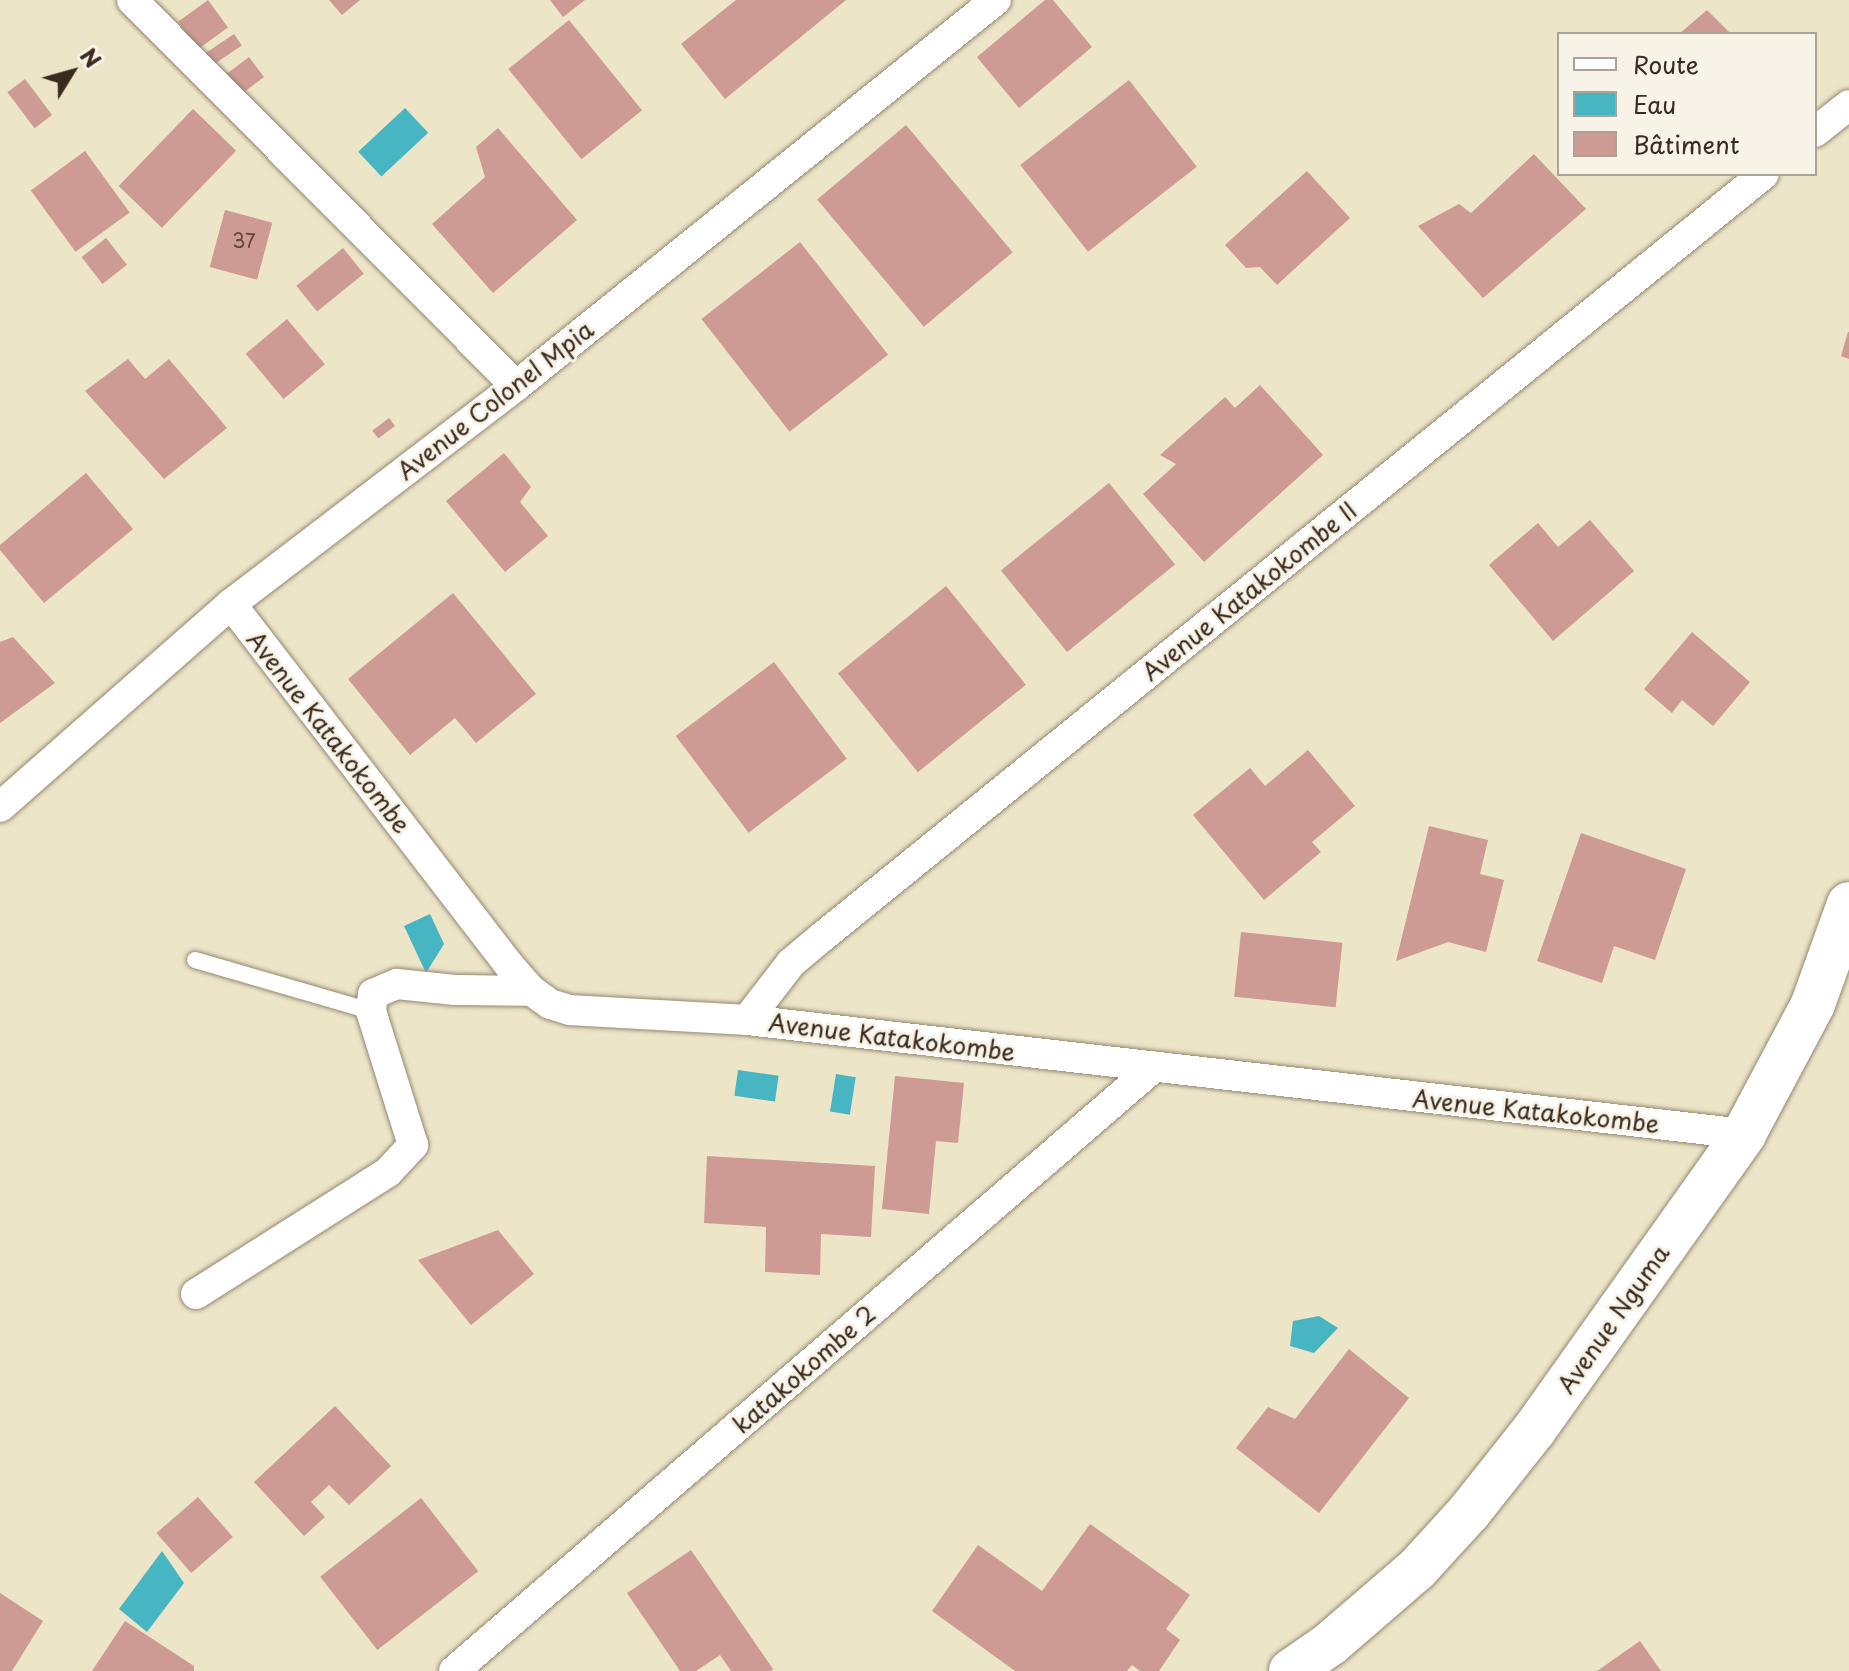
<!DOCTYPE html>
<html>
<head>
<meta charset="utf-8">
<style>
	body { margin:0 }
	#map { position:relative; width:1849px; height:1671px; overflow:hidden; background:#ede5c8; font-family:"Playpen Sans",sans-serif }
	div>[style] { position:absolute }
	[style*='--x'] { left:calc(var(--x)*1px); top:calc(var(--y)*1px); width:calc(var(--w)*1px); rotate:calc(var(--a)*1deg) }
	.water>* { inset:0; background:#47b5c2; transform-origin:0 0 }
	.building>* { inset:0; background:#ce9a94; transform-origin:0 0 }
	.roads { filter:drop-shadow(0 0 2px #948873) drop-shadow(0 0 2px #948873) }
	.lane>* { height:16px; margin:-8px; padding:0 8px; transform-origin:8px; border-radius:8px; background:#fff }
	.street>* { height:30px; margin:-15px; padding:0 15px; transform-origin:15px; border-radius:15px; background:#fff }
	.primary>* { height:44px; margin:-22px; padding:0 22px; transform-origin:22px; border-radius:22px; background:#fff }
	span { translate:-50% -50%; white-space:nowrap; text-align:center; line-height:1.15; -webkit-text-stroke:6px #f7f3e8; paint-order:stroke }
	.number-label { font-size:20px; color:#60463c }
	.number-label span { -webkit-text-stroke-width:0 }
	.street-label { font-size:24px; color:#3b2a1e }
	.legend { position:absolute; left:1557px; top:32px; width:260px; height:144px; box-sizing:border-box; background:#f7f3e8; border:2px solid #aca397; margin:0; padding:10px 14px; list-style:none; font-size:24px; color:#3b2a1e }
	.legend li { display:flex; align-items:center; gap:16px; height:40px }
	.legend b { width:40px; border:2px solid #aca397 }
	.north { position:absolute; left:32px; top:32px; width:80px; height:80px; -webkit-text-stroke:6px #f7f3e8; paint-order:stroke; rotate:53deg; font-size:22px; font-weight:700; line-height:32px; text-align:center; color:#3b2a1e }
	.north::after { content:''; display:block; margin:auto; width:28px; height:36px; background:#3b2a1e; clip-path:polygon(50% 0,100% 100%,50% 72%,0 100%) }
</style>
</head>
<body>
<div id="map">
	<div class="water">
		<i style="left:405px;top:108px;width:34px;height:64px;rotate:47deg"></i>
		<i style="clip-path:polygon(430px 914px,444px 944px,426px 973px,404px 926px)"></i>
		<i style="left:738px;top:1070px;width:41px;height:26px;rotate:8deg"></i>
		<i style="left:836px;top:1074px;width:20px;height:38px;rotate:9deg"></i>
		<i style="clip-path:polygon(1319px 1316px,1338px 1328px,1314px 1353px,1290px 1346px,1293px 1321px)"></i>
		<i style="clip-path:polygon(162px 1551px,184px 1583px,147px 1632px,119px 1609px)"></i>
	</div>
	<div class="building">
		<i style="left:208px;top:0;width:34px;height:37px;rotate:54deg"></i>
		<i style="clip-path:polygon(329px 0,360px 0,342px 15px)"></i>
		<i style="clip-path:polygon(550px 0,585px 0,563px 17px)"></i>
		<i style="clip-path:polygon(736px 0,846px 0,725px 99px,681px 44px)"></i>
		<i style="clip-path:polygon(1045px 0,1053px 0,1092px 47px,1019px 108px,977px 57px)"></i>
		<i style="clip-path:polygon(1707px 10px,1731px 34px,1679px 34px)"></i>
		<i style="left:569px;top:20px;width:116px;height:78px;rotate:51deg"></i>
		<i style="left:234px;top:34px;width:14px;height:34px;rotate:56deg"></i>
		<i style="left:249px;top:57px;width:25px;height:34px;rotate:53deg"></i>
		<i style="left:25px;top:79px;width:45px;height:22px;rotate:53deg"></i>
		<i style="left:1129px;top:80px;width:110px;height:138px;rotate:52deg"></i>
		<i style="left:193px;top:109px;width:60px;height:107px;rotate:44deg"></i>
		<i style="left:906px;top:125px;width:166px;height:116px;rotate:50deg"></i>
		<i style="clip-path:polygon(498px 128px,577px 220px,493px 293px,432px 224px,485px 177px,476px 147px)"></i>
		<i style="left:85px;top:151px;width:76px;height:67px;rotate:54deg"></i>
		<i style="clip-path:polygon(1534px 154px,1586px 209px,1483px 298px,1418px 226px,1459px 204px,1471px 213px)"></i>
		<i style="clip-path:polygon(1307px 171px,1350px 218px,1277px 285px,1260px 267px,1246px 268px,1225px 245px)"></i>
		<i style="left:225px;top:210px;width:49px;height:59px;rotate:15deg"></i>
		<i style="left:106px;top:238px;width:34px;height:31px;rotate:52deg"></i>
		<i style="left:800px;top:242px;width:143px;height:125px;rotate:52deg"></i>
		<i style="left:343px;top:248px;width:33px;height:60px;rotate:51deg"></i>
		<i style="left:287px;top:319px;width:59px;height:54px;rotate:50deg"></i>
		<i style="clip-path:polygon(1848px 332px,1849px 332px,1849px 359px,1841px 356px)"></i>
		<i style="clip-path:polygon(128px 359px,145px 379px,169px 359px,227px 428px,164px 479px,85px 391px)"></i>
		<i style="clip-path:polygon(1260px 385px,1323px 455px,1204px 562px,1143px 494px,1176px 464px,1160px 455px,1225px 397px,1235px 408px)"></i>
		<i style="left:389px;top:418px;width:10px;height:21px;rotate:53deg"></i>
		<i style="clip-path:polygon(504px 453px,531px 487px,520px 502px,548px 536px,505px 572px,446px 501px)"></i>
		<i style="clip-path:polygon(86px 473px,133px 529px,44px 603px,0 550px,0 545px)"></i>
		<i style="left:1109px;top:483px;width:105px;height:139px;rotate:51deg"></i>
		<i style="clip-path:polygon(1590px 520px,1634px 571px,1553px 641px,1489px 565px,1538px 523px,1558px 547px)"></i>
		<i style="left:946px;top:586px;width:127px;height:139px;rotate:51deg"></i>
		<i style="clip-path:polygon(453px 593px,536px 694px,476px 743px,455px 718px,410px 755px,348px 679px)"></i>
		<i style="clip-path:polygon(1692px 632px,1750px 682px,1713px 726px,1682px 700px,1672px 713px,1644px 689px)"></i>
		<i style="clip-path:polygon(13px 637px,55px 683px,0 723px,0 642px)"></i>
		<i style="left:774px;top:662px;width:121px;height:123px;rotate:53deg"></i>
		<i style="clip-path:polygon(1308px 750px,1355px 806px,1312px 842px,1321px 852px,1264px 900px,1193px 815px,1250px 768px,1265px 786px)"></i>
		<i style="clip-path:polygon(1429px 826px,1488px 840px,1480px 874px,1504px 880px,1486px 952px,1448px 942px,1396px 961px)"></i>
		<i style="clip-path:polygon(1581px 833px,1686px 869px,1655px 960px,1614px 946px,1602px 983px,1537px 961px)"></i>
		<i style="left:1241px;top:932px;width:102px;height:65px;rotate:6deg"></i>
		<i style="clip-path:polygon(895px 1076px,964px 1083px,958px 1143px,936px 1141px,929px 1214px,882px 1209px)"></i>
		<i style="clip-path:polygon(707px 1156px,875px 1166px,871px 1237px,821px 1234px,820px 1275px,765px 1272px,766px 1227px,704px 1223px)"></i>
		<i style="clip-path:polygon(498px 1230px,534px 1274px,471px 1325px,418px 1260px)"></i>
		<i style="clip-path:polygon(1349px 1349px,1409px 1398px,1319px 1513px,1236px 1448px,1268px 1407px,1295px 1419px)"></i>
		<i style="clip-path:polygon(335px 1406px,391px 1466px,349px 1505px,329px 1485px,311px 1502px,325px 1517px,304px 1536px,254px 1482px)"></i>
		<i style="left:198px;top:1497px;width:53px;height:55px;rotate:49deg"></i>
		<i style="left:421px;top:1498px;width:93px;height:128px;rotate:52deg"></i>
		<i style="clip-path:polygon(1090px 1524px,1190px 1595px,1166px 1629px,1180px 1640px,1159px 1671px,1140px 1671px,1132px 1665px,1127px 1671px,1015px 1671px,932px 1611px,978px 1545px,1042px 1591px)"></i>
		<i style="clip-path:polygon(691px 1550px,773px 1669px,771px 1671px,731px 1671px,720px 1655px,696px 1671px,680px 1671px,627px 1593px)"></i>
		<i style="clip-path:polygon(0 1593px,43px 1621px,12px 1671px,0 1671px)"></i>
		<i style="clip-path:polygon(125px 1621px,194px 1666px,194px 1671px,92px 1671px)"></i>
		<i style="clip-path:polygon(1640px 1641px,1661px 1671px,1597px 1671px)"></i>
	</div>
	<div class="roads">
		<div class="lane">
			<i style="--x:195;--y:960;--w:183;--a:16.2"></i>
		</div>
		<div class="street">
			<i style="--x:132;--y:0;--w:544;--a:45.15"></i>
			<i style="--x:1815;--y:132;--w:43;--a:-38.5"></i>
			<i style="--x:231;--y:604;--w:456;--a:52.4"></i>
			<i style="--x:509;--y:965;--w:35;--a:49"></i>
			<i style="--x:532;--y:991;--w:22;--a:36"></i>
			<i style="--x:550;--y:1004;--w:21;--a:17"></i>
			<i style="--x:570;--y:1010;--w:177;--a:3.2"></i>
			<i style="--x:747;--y:1020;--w:1003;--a:6.52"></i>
			<i style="--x:0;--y:807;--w:308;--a:-41.3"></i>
			<i style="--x:231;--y:604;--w:359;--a:-37.4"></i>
			<i style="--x:516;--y:386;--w:616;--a:-38.81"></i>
			<i style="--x:747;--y:1020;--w:72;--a:-52.3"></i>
			<i style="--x:791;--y:963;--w:40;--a:-40"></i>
			<i style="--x:822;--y:937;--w:1212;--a:-39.01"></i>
			<i style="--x:196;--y:1294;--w:227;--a:-32.4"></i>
			<i style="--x:388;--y:1172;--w:37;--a:-47"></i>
			<i style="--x:413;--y:1145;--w:140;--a:-107.4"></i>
			<i style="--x:371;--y:1011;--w:17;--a:-83"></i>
			<i style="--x:373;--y:994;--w:26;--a:-23"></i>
			<i style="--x:397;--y:984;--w:58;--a:5.9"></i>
			<i style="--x:455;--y:990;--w:77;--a:0.7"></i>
			<i style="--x:454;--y:1671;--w:925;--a:-40.79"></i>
		</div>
		<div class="primary">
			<i style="--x:1291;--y:1671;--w:47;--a:-34.7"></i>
			<i style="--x:1330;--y:1644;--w:115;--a:-40.8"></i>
			<i style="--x:1417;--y:1569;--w:77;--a:-47.6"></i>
			<i style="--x:1469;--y:1512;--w:105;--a:-51.6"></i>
			<i style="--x:1534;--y:1430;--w:363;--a:-54.6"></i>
			<i style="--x:1744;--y:1134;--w:147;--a:-62"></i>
			<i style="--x:1813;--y:1004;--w:106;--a:-70.2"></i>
		</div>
	</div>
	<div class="number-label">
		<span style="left:244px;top:240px">37</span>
	</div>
	<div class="street-label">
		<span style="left:495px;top:400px;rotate:-38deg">Avenue Colonel Mpia</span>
		<span style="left:1249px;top:591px;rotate:-39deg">Avenue Katakokombe II</span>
		<span style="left:329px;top:732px;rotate:52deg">Avenue Katakokombe</span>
		<span style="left:892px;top:1037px;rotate:7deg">Avenue Katakokombe</span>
		<span style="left:1536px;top:1111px;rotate:6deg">Avenue Katakokombe</span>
		<span style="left:1613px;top:1319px;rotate:-55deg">Avenue Nguma</span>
		<span style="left:804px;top:1369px;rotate:-41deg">katakokombe 2</span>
	</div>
	<ul class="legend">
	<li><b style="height:10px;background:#fff"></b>Route</li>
	<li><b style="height:22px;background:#47b5c2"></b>Eau</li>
	<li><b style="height:22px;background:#ce9a94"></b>Bâtiment</li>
	</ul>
	<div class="north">N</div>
</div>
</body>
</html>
